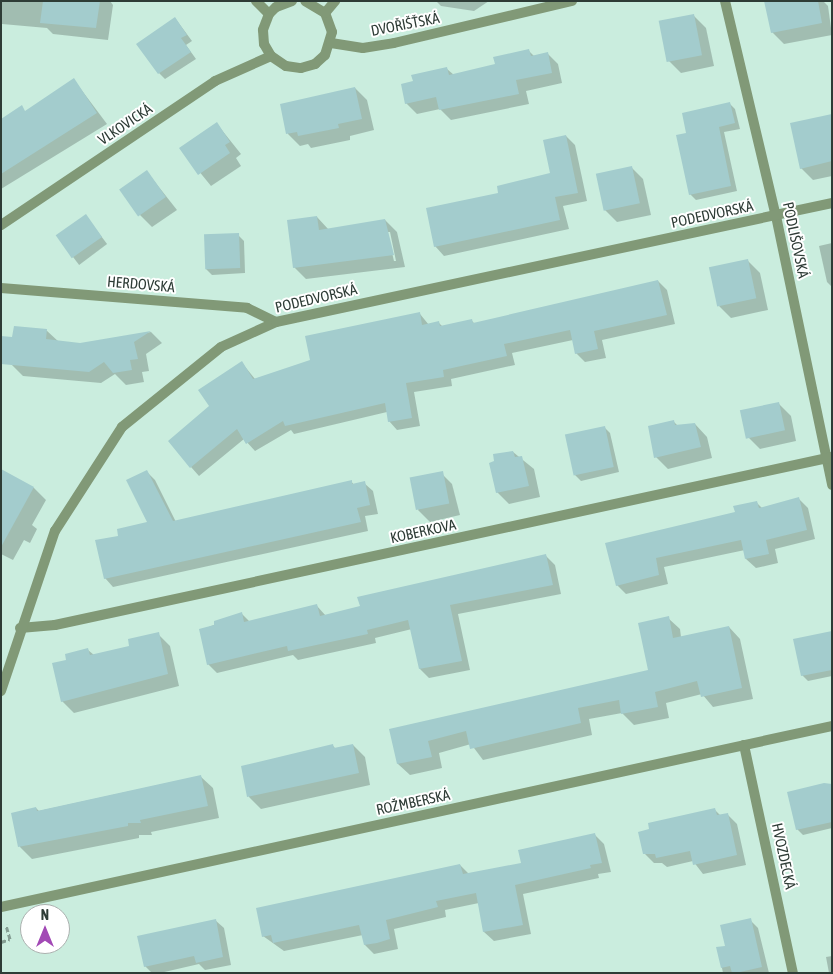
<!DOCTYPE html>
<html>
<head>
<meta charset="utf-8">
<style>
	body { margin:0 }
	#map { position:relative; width:833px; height:974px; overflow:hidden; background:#caedde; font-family:"Asap Condensed",sans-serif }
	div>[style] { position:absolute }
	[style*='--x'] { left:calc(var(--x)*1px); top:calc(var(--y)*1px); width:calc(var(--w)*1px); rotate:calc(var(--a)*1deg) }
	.shadow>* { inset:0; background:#0003; transform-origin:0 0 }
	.building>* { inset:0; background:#a3cccd; transform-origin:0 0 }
	.path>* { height:3px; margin-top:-1.5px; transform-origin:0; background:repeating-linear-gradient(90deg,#849e93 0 5px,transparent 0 7.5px) }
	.minor>* { height:10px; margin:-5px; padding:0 5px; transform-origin:5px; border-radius:5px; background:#819977 }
	.tertiary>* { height:10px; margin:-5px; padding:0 5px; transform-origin:5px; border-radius:5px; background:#819977 }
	span { translate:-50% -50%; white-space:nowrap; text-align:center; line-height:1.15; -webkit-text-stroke:4px #fff; paint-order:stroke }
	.street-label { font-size:15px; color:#2e3c36 }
	.frame { position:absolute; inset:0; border:2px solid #2e3c36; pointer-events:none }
	.north { position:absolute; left:20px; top:904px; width:50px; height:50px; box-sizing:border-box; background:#fff; border:1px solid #abb1af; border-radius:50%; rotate:0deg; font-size:14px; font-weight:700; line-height:20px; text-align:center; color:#2e3c36 }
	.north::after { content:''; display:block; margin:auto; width:18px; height:22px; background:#a249b5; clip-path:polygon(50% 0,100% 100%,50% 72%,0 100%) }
</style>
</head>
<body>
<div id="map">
	<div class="shadow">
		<i style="clip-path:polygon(1px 1px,110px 1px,113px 5px,108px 40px,53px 34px,47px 28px,2px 24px,1px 36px)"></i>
		<i style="clip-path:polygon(436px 1px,489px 1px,474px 11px,441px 6px)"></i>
		<i style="clip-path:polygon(779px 1px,823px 1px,828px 6px,832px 35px,784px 44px,772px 32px)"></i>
		<i style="clip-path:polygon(694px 16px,706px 28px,714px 66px,681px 73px,669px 61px)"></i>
		<i style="clip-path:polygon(175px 18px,192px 41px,186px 45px,196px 59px,165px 79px,159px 73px)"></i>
		<i style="clip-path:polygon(529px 51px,534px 56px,547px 53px,558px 64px,562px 83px,526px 91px,529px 104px,451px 120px,440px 109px,417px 114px,406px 103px,414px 82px,447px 69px,454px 75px,496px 65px)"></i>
		<i style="clip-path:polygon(74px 80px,107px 124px,1px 189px,1px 129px)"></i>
		<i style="clip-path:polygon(355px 88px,367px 100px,374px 130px,350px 136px,350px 140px,311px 148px,308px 144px,300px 146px,288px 134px,282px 105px)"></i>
		<i style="clip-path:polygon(729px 103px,735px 109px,740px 129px,724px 132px,737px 191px,696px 200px,690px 194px,688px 134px)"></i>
		<i style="clip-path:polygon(832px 116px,832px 176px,813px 180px,801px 168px)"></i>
		<i style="clip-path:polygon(217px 124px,241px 154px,236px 158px,241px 166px,211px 186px,181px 149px)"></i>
		<i style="clip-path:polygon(566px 136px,575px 145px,587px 201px,563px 206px,569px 229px,444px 256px,435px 246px,500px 194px,552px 174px)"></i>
		<i style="clip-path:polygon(631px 167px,643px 179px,651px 215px,617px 222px,605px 210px)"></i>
		<i style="clip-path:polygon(147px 172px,177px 210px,152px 227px,140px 215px)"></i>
		<i style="left:86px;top:216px;width:35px;height:35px;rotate:53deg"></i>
		<i style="clip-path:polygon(evenodd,317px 217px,329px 230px,385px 220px,397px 232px,405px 267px,306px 279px,294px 267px,317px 217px,387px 232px,390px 232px,396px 261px,394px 261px,387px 232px)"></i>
		<i style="clip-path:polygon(238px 235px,244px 241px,245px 273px,212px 275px,206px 269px)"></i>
		<i style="clip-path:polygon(832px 243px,832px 287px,827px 282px,819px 246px)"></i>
		<i style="clip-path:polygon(748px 261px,760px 273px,768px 310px,731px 318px,719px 306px)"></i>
		<i style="clip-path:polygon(658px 281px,667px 290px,675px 324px,602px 340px,606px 358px,585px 362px,576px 353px,573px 340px,512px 353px,515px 365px,451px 379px,452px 386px,414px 392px,420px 426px,397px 430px,389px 421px,387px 412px,294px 434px,291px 430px,255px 451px,244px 439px,199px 476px,191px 467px,210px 406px,242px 363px,255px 379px,312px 361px,420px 314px,429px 325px,439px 323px,443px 327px,472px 321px,475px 324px)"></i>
		<i style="clip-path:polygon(46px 330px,59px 342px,80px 345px,151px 332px,162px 343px,146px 354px,149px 371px,142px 372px,144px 382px,126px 385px,115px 374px,101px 383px,23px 376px,11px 364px)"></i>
		<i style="clip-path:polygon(779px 404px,791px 416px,796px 441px,760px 449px,748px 437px)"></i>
		<i style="clip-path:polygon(674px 422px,678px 426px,695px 424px,707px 437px,712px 458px,668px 469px,656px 457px)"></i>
		<i style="clip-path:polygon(604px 427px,610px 433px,619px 472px,581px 481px,575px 475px)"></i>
		<i style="clip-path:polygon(513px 452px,534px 469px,540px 497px,509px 504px,497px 492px)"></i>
		<i style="clip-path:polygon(146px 471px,155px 480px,176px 522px,351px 481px,354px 485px,364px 483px,373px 491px,378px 514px,365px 516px,368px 531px,113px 587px,105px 578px,120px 537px,149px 523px)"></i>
		<i style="clip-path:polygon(440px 472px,452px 484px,460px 515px,430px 522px,418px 510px)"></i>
		<i style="clip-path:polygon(5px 473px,34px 488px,46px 500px,32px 525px,37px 529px,30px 543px,24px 540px,13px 560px,1px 554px,1px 481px)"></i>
		<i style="clip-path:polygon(799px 499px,808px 508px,815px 539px,775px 549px,778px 563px,756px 568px,746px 559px,745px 550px,664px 567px,668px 584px,626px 594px,617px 585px,606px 544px,736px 513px,757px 503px,762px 508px)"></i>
		<i style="clip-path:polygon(546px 556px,555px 565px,561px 594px,458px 614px,470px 670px,429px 678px,420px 669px,412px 629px,375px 638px,376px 643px,298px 660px,293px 655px,217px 673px,208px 664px,201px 630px,242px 614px,250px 622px,317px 606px,326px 616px)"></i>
		<i style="clip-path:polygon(668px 618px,680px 629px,681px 637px,729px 627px,740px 639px,753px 699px,713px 707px,702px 694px,666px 703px,669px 718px,634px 725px,622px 713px,589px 719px,592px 735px,483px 760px,471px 744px,439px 753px,442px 768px,410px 775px,398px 764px,391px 730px,650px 671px)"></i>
		<i style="clip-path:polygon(158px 634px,170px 646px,179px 686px,74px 713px,62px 701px,68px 661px,88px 650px,94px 655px,131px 647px)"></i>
		<i style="clip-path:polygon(832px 635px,832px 676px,808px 681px,802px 675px)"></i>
		<i style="clip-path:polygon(353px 745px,365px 757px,370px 785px,261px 809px,249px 797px,242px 767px,333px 746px,336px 749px)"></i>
		<i style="clip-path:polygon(200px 776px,213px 788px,219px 818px,151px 832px,152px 835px,139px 835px,139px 838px,32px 859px,20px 847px,12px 814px,36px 808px,39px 811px)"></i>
		<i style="clip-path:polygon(832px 785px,832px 828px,803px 835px,797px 829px)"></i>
		<i style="clip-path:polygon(714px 809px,721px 816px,727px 814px,737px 824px,746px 865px,703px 874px,693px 861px,667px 867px,662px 863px,654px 863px,645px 854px)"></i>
		<i style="clip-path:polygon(595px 835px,604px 844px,611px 872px,598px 874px,599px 878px,523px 894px,531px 934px,494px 941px,484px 932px,479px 903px,445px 910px,446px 917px,394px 929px,398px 949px,374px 954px,365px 945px,363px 935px,284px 951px,263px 936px,460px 865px,469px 874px,522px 864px)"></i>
		<i style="clip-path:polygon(215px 920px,224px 928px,231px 965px,205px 970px,199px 964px,160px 973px,152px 973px,145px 966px)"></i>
		<i style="clip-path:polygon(750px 920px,758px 928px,769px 973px,723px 973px,718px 948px,727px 947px)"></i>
		<i style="clip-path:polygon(832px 956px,832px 973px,829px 973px,826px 957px)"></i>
	</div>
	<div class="building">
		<i style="clip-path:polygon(43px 1px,100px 1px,96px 28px,40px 23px)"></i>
		<i style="clip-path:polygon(764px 1px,818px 1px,822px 23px,771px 33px)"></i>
		<i style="left:694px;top:14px;width:42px;height:36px;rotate:79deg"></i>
		<i style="clip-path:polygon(175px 17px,187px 35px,181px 38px,191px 52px,158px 74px,136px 44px)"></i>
		<i style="clip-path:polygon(529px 49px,531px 56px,548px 52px,552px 73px,516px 80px,519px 94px,439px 110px,436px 97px,405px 104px,401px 84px,413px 81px,411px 75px,447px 67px,449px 75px,495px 64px,493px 57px)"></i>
		<i style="clip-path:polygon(74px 78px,97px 113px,1px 174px,1px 119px,22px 105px,25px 111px)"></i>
		<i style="clip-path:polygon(355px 87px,362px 119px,338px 124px,339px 128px,298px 136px,297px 132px,286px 134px,280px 104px)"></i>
		<i style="clip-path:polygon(730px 102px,735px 123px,719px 127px,731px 186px,689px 195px,676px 135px,686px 133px,682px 113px)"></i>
		<i style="clip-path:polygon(832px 114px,832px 161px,800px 169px,790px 123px)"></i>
		<i style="clip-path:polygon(217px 122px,230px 142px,225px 145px,230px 153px,198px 175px,179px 148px)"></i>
		<i style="clip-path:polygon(566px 135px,578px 193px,555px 197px,560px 220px,434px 247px,426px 208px,498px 193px,497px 186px,550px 173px,543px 140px)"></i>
		<i style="left:632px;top:166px;width:38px;height:37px;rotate:78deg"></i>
		<i style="left:147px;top:170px;width:33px;height:34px;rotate:55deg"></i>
		<i style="left:86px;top:214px;width:28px;height:37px;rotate:55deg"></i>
		<i style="clip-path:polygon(317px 216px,319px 230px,385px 219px,394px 255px,293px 268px,287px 220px)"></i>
		<i style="left:239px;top:233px;width:35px;height:35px;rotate:88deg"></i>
		<i style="left:748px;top:259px;width:40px;height:40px;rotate:78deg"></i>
		<i style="clip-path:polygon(658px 280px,667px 315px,594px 331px,598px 349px,575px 354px,570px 330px,504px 344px,507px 356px,443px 370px,444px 377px,406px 383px,412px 418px,388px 422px,385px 403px,285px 426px,283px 421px,246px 444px,237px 429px,190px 468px,168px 441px,209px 406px,198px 390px,242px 361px,253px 379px,310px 360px,305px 336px,420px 312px,422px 325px,439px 321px,440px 326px,472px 319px,473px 323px)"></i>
		<i style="clip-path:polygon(14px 326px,47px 329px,46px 339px,80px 343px,151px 331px,134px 342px,138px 359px,130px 360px,132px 370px,113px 373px,104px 362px,89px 372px,1px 364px,1px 336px,12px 337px)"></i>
		<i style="left:779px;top:402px;width:29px;height:40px;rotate:78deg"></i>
		<i style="clip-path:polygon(674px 420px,675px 425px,695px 423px,701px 447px,654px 458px,648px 426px)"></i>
		<i style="left:605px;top:426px;width:42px;height:41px;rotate:78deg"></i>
		<i style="clip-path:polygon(513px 451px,515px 457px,522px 456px,529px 486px,496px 493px,489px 463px,494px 461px,493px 454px)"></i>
		<i style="clip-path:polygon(1px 469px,34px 487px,1px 547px)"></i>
		<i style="clip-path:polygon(147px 470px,173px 521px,352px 480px,352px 484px,365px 481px,370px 505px,357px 508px,361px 522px,104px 579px,95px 540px,118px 536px,117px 529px,147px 522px,126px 480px)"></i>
		<i style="left:443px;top:471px;width:33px;height:34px;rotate:79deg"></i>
		<i style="clip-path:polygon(799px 497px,807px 530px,766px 540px,769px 554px,745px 559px,741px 540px,656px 558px,659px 575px,616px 586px,605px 543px,735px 512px,733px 506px,757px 501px,759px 508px)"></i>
		<i style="clip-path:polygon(546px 554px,553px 585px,450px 605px,462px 661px,419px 669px,408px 620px,367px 630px,368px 634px,288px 651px,287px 646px,207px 665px,199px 629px,214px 625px,214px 621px,242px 612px,244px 622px,317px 604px,320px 616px,360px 606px,357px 597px)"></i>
		<i style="clip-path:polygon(669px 616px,673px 638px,729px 626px,742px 688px,701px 697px,697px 681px,655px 692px,658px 707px,621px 714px,619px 700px,578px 708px,581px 723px,470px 749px,466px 731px,428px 741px,432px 757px,397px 764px,389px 729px,648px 670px,638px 623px)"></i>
		<i style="clip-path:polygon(832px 631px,832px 670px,801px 676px,793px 639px)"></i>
		<i style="clip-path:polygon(159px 632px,168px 674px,61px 702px,52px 663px,66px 660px,65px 654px,88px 648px,90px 655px,129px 646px,128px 639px)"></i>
		<i style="clip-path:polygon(333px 744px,334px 748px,353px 744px,359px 773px,247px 797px,241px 766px)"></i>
		<i style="clip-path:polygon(201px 775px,208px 806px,140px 820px,141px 823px,128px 823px,128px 826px,18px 847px,11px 813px,36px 807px,37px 811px)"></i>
		<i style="clip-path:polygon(824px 783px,832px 784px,832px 822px,796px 830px,787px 792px)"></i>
		<i style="clip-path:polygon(715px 808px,717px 815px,728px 813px,737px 855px,693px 865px,690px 851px,656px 858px,655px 854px,643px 854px,638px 832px,649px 829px,648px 823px)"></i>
		<i style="clip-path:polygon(595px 833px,602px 863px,590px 865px,591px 868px,515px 885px,523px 925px,483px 932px,476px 893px,436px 901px,438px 907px,386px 920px,390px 939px,377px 943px,364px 945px,359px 925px,273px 943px,271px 935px,262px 937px,256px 908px,460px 864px,463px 874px,521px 863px,518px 850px)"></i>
		<i style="clip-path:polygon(751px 918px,762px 967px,736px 973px,732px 973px,730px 966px,721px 968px,716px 947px,725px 946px,720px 925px)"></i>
		<i style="clip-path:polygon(216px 919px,223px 957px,196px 963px,194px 956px,144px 967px,137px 936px)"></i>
	</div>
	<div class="path">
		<i style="--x:1;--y:942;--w:9;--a:-18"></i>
		<i style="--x:10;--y:939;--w:15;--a:-106"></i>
	</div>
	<div class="minor">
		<i style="--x:256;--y:1;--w:18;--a:45"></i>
		<i style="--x:292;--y:1;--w:17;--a:159"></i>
		<i style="--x:276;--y:7;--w:10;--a:135"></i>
		<i style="--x:269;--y:14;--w:17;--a:111"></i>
		<i style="--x:263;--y:30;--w:14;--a:86"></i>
		<i style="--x:264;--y:44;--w:14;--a:60"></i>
		<i style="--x:271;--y:56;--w:18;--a:34"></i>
		<i style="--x:286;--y:66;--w:15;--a:8"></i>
		<i style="--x:301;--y:68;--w:15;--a:-16"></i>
		<i style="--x:315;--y:64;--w:13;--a:-42"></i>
		<i style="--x:325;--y:55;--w:24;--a:-73"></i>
		<i style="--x:332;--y:32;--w:20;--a:-110"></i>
		<i style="--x:325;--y:13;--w:23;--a:-149"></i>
		<i style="--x:725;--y:1;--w:221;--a:76.7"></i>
		<i style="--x:776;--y:216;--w:275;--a:78.2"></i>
		<i style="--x:325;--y:13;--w:16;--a:-50"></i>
		<i style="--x:331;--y:43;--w:32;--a:9"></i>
		<i style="--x:363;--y:48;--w:31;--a:-9"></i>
		<i style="--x:394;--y:43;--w:183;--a:-13.3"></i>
		<i style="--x:1;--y:225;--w:258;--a:-33.9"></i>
		<i style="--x:215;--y:81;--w:61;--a:-24.1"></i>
		<i style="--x:1;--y:288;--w:247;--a:4.6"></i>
		<i style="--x:247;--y:308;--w:32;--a:26"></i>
		<i style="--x:20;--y:628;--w:35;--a:-5"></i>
		<i style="--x:55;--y:625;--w:795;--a:-12.2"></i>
		<i style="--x:1;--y:691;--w:169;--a:-71.4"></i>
		<i style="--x:55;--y:531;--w:124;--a:-57.2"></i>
		<i style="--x:122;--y:427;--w:127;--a:-38.9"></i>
		<i style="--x:221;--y:347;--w:60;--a:-24.4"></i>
		<i style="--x:276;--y:322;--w:569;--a:-12.08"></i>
		<i style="--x:744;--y:745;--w:233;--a:77.9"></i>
	</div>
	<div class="tertiary">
		<i style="--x:1;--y:907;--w:850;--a:-12.29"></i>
	</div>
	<div class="street-label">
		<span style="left:405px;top:24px;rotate:-11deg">DVOŘIŠŤSKÁ</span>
		<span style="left:125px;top:124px;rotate:-34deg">VLKOVICKÁ</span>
		<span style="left:712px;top:214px;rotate:-12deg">PODEDVORSKÁ</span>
		<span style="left:796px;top:240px;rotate:78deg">PODLIŠOVSKÁ</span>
		<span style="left:141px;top:284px;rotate:5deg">HERDOVSKÁ</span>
		<span style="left:316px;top:298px;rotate:-13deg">PODEDVORSKÁ</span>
		<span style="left:423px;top:531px;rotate:-12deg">KOBERKOVA</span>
		<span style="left:413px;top:802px;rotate:-12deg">ROŽMBERSKÁ</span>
		<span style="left:784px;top:856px;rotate:78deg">HVOZDECKÁ</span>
	</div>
	<div class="frame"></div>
	<div class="north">N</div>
</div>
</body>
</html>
